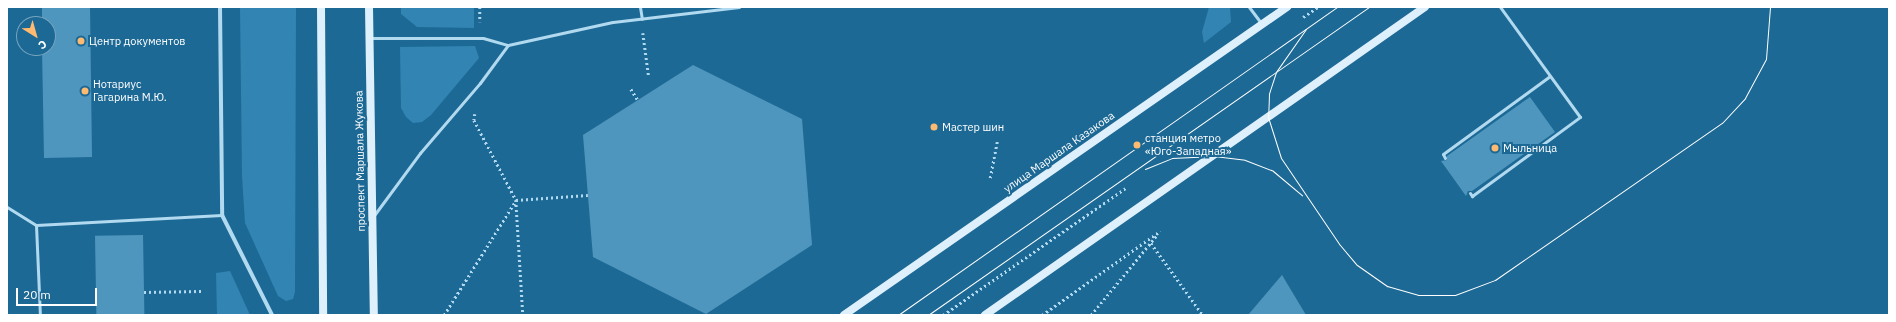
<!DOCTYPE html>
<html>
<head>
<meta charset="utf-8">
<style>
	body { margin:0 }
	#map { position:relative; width:1896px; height:322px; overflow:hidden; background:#1d6995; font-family:"IBM Plex Sans",sans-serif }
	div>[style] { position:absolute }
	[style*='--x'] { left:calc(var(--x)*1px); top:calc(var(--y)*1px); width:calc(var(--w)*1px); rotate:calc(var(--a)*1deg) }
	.green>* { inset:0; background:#3284b3 }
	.building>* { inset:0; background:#4f96bf; transform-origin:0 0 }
	.path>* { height:2.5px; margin-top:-1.25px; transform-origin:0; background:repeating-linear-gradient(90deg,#b1d9ef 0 2px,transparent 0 5px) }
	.lane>* { height:3px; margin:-1.5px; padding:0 1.5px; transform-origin:1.5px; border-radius:1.5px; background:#b1d9ef }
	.street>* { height:4px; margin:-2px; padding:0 2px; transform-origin:2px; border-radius:2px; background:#b1d9ef }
	.secondary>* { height:8px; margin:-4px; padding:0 4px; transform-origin:4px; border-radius:4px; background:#def0fb }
	.tram>* { height:1px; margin:-0.5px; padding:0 0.5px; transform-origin:0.5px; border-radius:0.5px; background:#fff }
	.dots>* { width:11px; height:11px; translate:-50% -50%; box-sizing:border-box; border:2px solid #1d6995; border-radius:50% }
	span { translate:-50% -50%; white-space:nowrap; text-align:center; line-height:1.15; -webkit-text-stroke:4px #1d6995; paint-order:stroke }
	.poi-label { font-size:11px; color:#fff }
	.left { translate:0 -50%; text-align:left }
	.street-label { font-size:11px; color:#fff }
	.frame { position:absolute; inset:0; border:8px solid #fff; pointer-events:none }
	.north { position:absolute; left:16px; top:16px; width:40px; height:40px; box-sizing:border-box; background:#1d6995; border:1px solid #77a5bf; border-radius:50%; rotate:143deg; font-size:11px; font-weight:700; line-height:16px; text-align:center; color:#fff }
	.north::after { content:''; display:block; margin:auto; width:14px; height:18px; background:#feba70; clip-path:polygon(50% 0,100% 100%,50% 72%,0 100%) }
	.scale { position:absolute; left:16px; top:288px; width:81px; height:18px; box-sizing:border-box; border:2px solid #fff; border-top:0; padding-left:5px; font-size:12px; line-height:14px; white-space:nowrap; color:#fff; -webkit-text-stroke:3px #1d6995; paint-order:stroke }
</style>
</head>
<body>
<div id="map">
	<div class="green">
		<i style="clip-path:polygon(240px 7px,296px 7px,295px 292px,293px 299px,286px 301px,278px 296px,245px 223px,242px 176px)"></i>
		<i style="clip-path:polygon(401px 7px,474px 7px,474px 28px,417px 27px,401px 14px)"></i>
		<i style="clip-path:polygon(1209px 7px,1230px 7px,1231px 22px,1204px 43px,1202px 32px)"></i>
		<i style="clip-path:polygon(475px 46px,479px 58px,431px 115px,422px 122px,413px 123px,406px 117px,401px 108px,400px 47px)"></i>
		<i style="clip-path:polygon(230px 271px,250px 315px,217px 315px,216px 273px)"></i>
	</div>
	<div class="building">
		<i style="clip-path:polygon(42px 7px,90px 7px,92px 157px,44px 158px,42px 48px,48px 48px,48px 24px,42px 24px)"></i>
		<i style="clip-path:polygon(693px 65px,802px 119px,812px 245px,706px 314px,593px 257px,583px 135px)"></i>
		<i style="clip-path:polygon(1530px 97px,1555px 132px,1472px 191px,1468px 191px,1466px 196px,1441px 161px,1447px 160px,1447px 156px)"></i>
		<i style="left:143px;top:235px;width:80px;height:48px;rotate:89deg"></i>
		<i style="clip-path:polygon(1282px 275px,1306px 315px,1248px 315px)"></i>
	</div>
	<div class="path">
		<i style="--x:480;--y:7;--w:15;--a:90"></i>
		<i style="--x:1303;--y:17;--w:18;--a:-34"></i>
		<i style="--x:643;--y:33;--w:45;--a:82.4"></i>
		<i style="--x:631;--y:89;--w:13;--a:58"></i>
		<i style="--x:475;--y:114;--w:6;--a:99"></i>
		<i style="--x:474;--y:120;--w:90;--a:62.3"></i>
		<i style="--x:516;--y:200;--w:115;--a:86.5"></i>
		<i style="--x:990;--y:178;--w:37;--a:-79"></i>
		<i style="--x:1151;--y:243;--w:89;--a:54.2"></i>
		<i style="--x:144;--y:292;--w:57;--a:-1"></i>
		<i style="--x:444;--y:315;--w:136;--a:-57.9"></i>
		<i style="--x:516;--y:200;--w:72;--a:-4"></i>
		<i style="--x:943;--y:315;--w:224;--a:-34.8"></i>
		<i style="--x:1042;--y:315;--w:145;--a:-35.4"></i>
		<i style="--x:1091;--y:315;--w:104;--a:-50.5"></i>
	</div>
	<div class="lane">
		<i style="--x:640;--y:7;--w:12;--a:81"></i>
		<i style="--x:1249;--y:7;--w:21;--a:53"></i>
		<i style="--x:370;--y:38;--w:113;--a:0"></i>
		<i style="--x:483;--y:38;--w:26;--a:16"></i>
		<i style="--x:508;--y:45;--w:107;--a:-12.4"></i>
		<i style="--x:613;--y:22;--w:127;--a:-6.8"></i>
		<i style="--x:1445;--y:158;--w:4;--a:-117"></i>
		<i style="--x:1443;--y:154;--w:132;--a:-36.1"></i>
		<i style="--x:1470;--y:193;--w:4;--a:56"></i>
		<i style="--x:1472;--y:196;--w:134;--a:-36.2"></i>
		<i style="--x:1580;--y:117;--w:136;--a:-126"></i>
		<i style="--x:7;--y:207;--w:34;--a:32"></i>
		<i style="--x:36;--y:225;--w:186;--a:-3.1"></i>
		<i style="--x:375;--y:214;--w:76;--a:-53.6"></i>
		<i style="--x:420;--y:153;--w:92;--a:-49.4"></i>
		<i style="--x:480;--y:83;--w:47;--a:-53.6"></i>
		<i style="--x:36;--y:225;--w:90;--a:87.5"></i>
	</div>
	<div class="street">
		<i style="--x:220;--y:7;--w:208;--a:89.4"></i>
		<i style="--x:222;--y:215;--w:112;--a:63.4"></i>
	</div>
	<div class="secondary">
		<i style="--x:321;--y:7;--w:308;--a:89.6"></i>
		<i style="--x:369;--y:7;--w:308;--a:89.1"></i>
		<i style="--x:844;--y:315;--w:540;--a:-34.81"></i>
		<i style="--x:985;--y:315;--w:537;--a:-34.99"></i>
	</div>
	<div class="tram">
		<i style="--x:1306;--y:29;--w:52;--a:124.9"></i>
		<i style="--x:1276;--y:72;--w:23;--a:108"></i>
		<i style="--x:1269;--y:94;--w:23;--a:92"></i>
		<i style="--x:1268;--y:117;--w:43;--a:72.4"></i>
		<i style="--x:1281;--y:158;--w:105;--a:55.9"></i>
		<i style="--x:1340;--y:245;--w:26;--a:50"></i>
		<i style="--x:1357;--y:265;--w:37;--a:35"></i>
		<i style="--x:1387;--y:286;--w:32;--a:16"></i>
		<i style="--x:1418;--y:295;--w:37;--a:0"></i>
		<i style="--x:1455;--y:295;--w:43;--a:-20.6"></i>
		<i style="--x:1495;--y:280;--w:276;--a:-34.7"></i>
		<i style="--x:1722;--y:123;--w:34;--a:-47"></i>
		<i style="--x:1745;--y:98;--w:44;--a:-61.7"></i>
		<i style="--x:1766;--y:59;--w:52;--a:-85.6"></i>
		<i style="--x:1145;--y:169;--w:29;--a:-22"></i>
		<i style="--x:1172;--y:158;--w:42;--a:-2.7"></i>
		<i style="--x:1214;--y:156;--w:31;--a:7"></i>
		<i style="--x:1245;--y:160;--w:30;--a:21"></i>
		<i style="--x:1273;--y:171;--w:38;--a:40"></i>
		<i style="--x:898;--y:315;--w:536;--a:-35.05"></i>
		<i style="--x:928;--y:315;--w:538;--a:-34.93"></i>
	</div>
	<div class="dots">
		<i style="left:81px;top:41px;background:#feba70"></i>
		<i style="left:85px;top:91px;background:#feba70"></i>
		<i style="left:934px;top:127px;background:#feba70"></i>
		<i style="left:1137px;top:145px;background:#feba70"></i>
		<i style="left:1495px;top:148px;background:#feba70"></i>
	</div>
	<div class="poi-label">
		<span class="left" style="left:89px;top:41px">Центр документов</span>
		<span class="left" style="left:93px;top:91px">Нотариус<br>Гагарина М.Ю.</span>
		<span class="left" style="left:942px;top:127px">Мастер шин</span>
		<span class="left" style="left:1145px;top:145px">станция метро<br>«Юго-Западная»</span>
		<span class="left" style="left:1503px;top:148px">Мыльница</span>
	</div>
	<div class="street-label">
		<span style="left:1059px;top:152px;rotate:-35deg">улица Маршала Казакова</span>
		<span style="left:360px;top:161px;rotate:-91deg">проспект Маршала Жукова</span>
	</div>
	<div class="frame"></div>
	<div class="north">С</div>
	<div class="scale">20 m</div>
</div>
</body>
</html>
